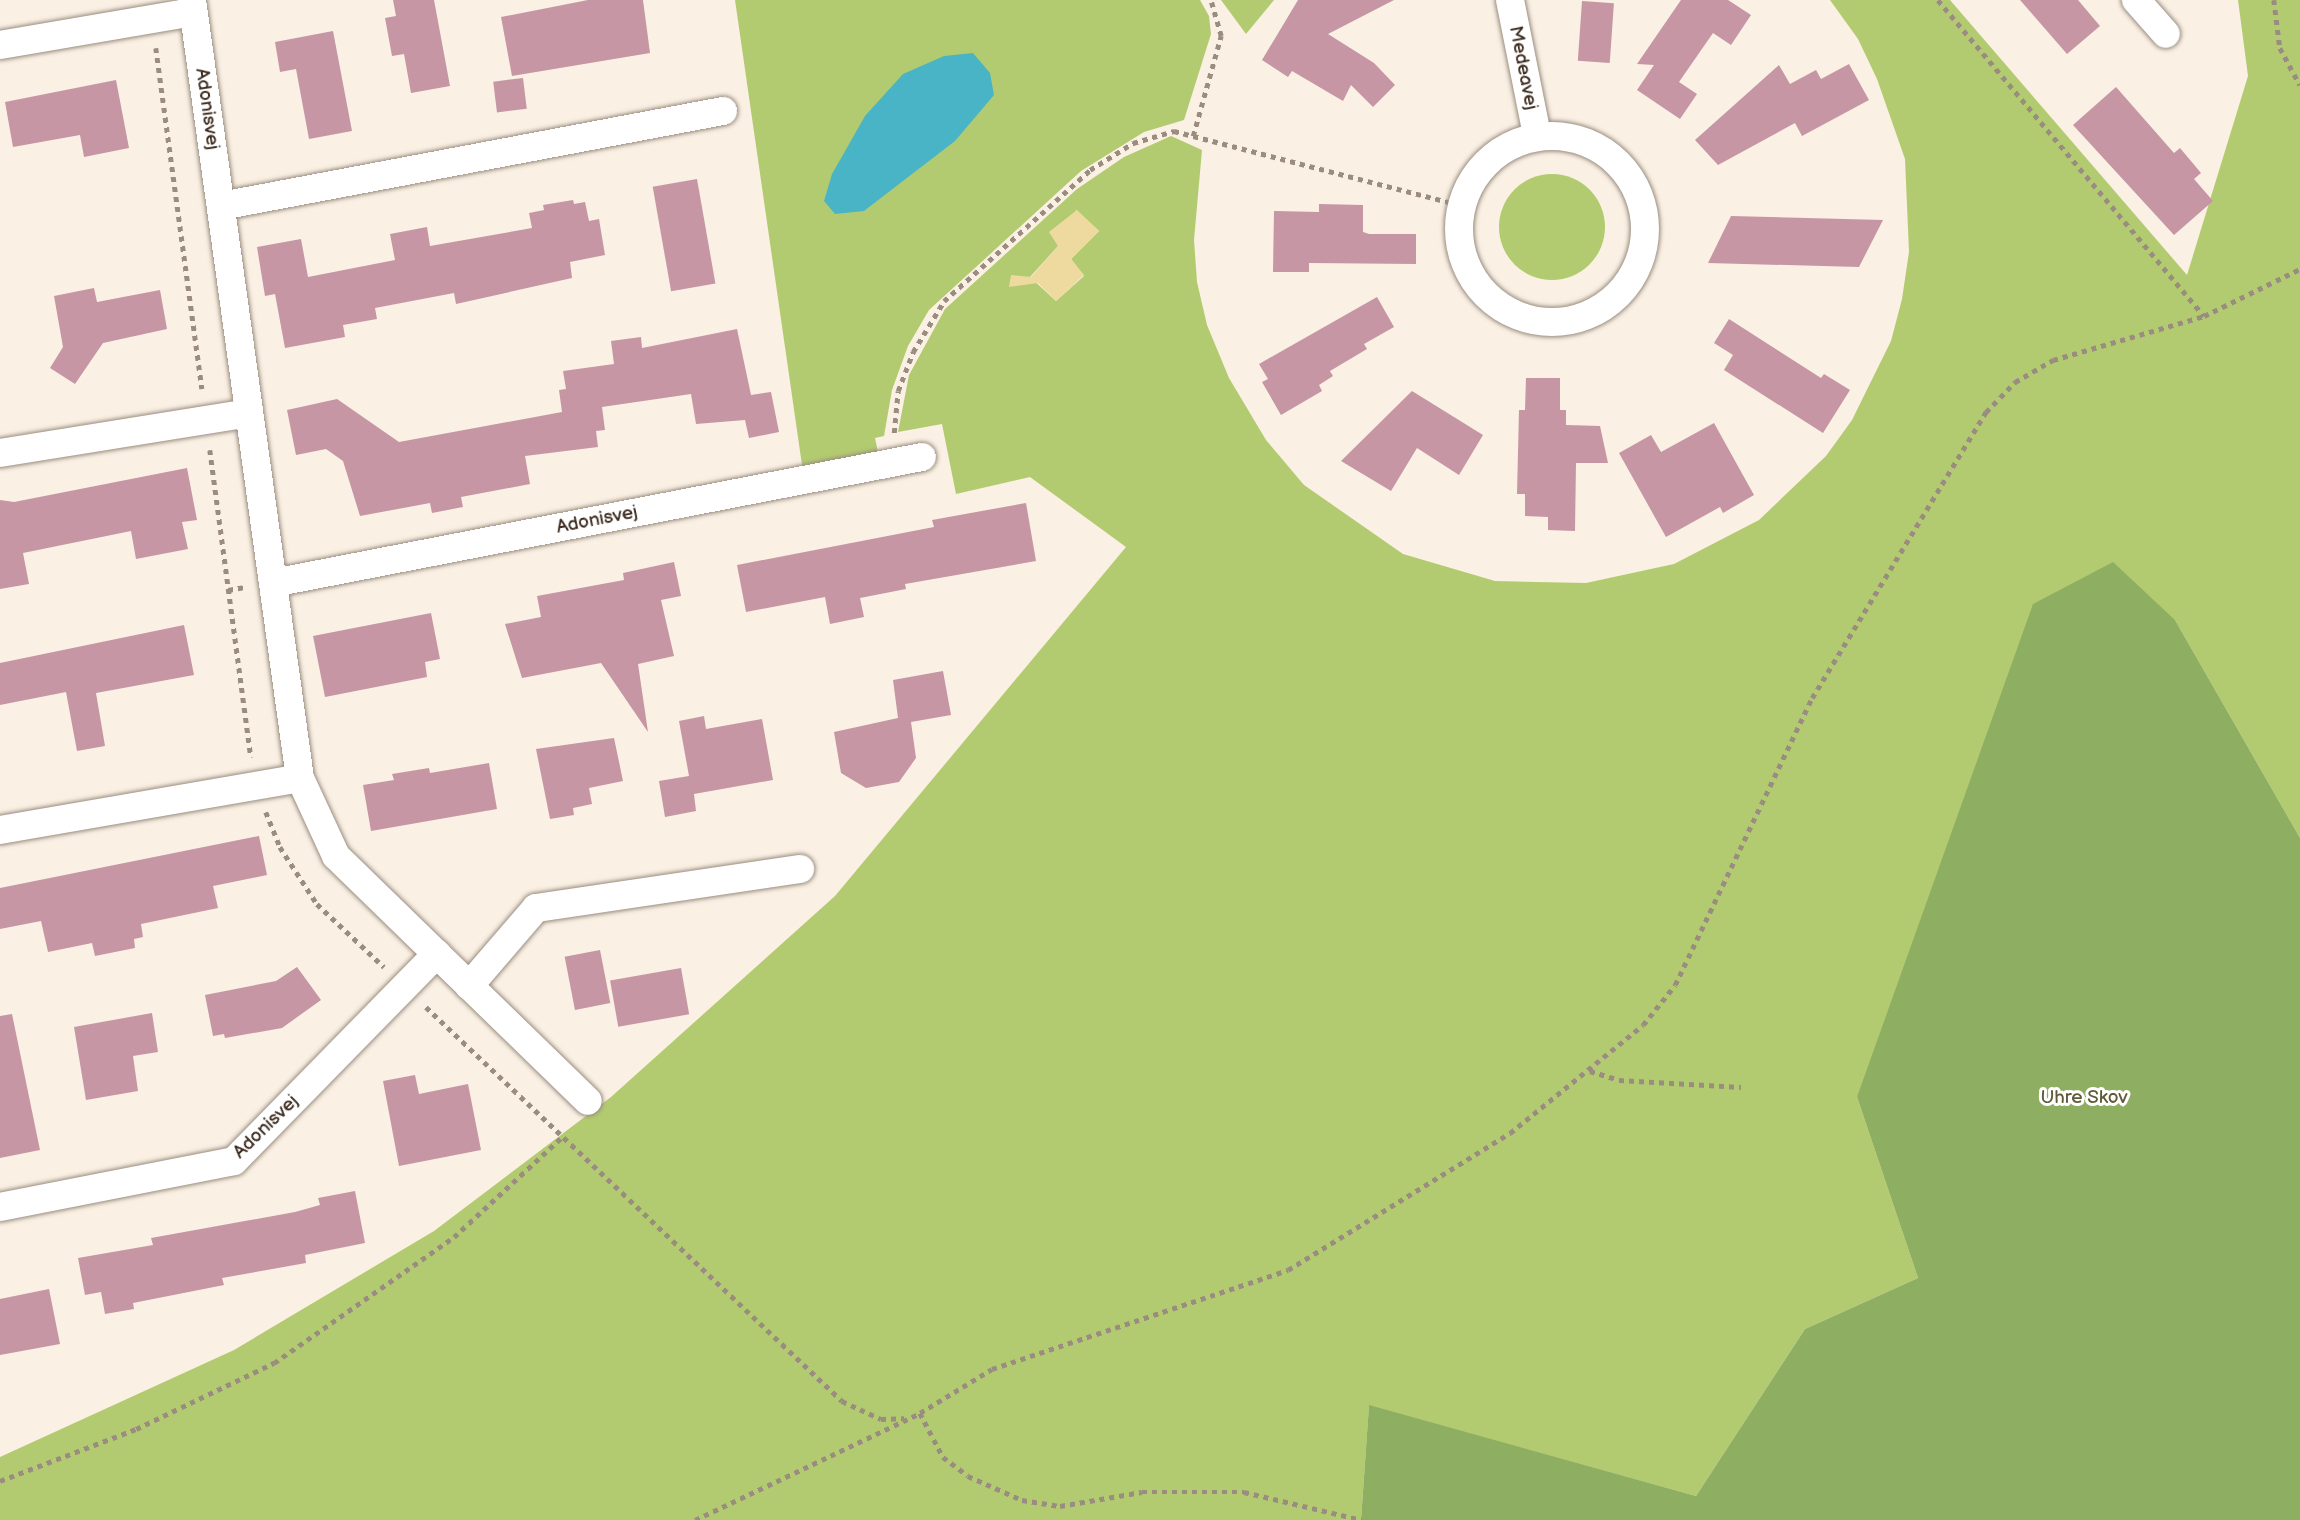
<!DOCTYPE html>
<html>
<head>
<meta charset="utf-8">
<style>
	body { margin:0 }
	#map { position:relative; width:2300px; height:1520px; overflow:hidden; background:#faf0e3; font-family:"Balsamiq Sans",sans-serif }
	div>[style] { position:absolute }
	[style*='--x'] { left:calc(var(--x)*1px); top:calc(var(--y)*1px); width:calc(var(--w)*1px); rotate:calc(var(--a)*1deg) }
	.green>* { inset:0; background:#b3cb70 }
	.round { border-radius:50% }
	.forest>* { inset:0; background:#8eaf62 }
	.sand>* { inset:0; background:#eeda9e }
	.water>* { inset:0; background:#49b4c6 }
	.building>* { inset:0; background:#c696a5; transform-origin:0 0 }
	.path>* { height:4.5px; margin-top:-2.25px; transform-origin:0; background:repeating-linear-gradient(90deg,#9a8d80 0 5px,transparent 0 10px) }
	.roads { filter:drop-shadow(0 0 2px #9a8d80) drop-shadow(0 0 2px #9a8d80) }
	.street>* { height:28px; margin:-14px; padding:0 14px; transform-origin:14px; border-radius:14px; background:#fff }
	.street>.ring { margin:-14px; padding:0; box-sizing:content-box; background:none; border:28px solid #fff; border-radius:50% }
	span { translate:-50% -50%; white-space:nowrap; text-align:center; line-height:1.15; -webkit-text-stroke:6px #fff; paint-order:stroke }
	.street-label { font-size:19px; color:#3b2a1e }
	.park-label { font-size:19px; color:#5f5a37 }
</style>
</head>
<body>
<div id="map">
	<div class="green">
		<i style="clip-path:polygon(735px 0,1200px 0,1209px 16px,1211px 34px,1184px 120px,1144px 132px,1081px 171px,929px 310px,908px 346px,892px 390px,884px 436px,875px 438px,879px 457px,803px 472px)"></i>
		<i style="clip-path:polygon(1221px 0,1274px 0,1246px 34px)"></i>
		<i style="clip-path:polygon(evenodd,1830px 0,1950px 0,2187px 275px,2248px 76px,2238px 0,2300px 0,2300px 838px,2175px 620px,1857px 1097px,1918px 1278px,1805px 1329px,1696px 1496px,1369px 1406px,1361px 1520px,0 1520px,0 1457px,234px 1350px,434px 1231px,611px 1097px,835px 896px,1126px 547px,1030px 477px,956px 494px,942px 424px,898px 432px,909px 375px,945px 309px,1077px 189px,1124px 157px,1171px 136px,1202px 150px,1194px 240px,1197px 282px,1207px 325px,1229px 378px,1266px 440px,1304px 485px,1403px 554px,1495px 581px,1586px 583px,1674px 564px,1759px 520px,1826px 456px,1852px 420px,1891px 341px,1902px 299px,1909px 252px,1905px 159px,1877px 79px,1858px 39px,1830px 0,1076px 210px,1099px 231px,1071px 259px,1084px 276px,1056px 301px,1030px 277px,1058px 246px,1076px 210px)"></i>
		<i class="round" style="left:1499px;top:174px;width:106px;height:106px"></i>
	</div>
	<div class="forest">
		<i style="clip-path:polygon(2113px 562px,2175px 620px,2300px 838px,2300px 1520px,1361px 1520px,1369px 1405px,1696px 1496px,1805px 1329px,1918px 1278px,1857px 1097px,2033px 604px)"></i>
	</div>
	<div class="sand">
		<i style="clip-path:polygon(1077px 210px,1099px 231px,1071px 259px,1084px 275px,1056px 301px,1038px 283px,1009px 287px,1011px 275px,1031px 277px,1058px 246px,1049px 232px)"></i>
	</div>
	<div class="water">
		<i style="clip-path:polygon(973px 53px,990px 73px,994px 95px,955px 141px,864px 211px,835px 214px,824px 201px,832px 174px,865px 116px,903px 74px,944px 56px)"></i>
	</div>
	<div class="building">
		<i style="clip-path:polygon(393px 0,434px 0,450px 86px,411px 93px,404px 54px,392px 56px,385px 18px,396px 16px)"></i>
		<i style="clip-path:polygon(588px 0,643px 0,650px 53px,512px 76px,501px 17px)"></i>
		<i style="clip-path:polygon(1298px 0,1394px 0,1328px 34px,1374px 63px,1395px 85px,1373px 107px,1351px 85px,1343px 101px,1292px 71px,1288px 77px,1262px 60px)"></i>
		<i style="clip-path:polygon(1681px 0,1728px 0,1751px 15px,1731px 45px,1713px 33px,1679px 82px,1697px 94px,1680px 119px,1637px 90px,1654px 65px,1637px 64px)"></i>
		<i style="clip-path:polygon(2020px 0,2078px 0,2100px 26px,2067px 54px)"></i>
		<i style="left:1582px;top:1px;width:32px;height:60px;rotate:4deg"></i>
		<i style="clip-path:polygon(333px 31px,352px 131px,309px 139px,296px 69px,280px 72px,275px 42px)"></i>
		<i style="clip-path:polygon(1849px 64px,1869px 100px,1802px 136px,1795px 123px,1718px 165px,1695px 140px,1779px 65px,1790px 84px,1816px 70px,1821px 79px)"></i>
		<i style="left:523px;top:78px;width:31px;height:30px;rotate:83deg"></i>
		<i style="clip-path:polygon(116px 80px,129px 148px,84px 157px,80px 135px,13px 147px,5px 102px)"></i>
		<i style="clip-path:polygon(2116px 87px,2174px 153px,2180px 148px,2201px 173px,2194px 179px,2213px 201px,2174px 235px,2073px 125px)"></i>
		<i style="left:697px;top:179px;width:106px;height:45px;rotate:80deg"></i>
		<i style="clip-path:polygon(573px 200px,574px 204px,585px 202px,589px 221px,599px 219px,605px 255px,570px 262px,572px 278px,456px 304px,454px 293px,375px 308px,377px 319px,343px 325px,345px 337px,285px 348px,275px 294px,265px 296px,257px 247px,301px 239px,308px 277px,395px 260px,390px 234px,427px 227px,430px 246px,532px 228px,529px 213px,544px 210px,543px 205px)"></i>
		<i style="clip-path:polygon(1319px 204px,1363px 205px,1363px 232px,1369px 234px,1416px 234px,1416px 264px,1309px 263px,1309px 272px,1273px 272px,1274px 211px,1319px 212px)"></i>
		<i style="clip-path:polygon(1731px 216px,1883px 220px,1859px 267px,1708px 263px)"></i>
		<i style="clip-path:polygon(94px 288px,97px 302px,160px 290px,167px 329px,103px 343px,75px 384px,50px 368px,63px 347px,54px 296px)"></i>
		<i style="clip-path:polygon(1377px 297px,1394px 327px,1364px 344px,1367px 349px,1330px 371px,1333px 376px,1319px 385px,1322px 391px,1281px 415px,1262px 382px,1268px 379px,1259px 364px)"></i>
		<i style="clip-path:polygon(1729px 319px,1821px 378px,1824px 374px,1850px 390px,1823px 433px,1724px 370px,1733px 355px,1714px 343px)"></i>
		<i style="clip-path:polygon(737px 329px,751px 395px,771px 392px,779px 432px,749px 438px,745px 420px,696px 424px,691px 394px,602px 407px,605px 430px,596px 431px,598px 447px,525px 456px,530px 484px,461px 497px,463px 507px,432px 513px,430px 503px,360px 516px,343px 461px,326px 449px,296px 455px,287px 410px,337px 399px,399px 442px,562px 412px,559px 390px,566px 389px,563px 371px,614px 364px,611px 341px,641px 337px,642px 348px)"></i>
		<i style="clip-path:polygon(1526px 378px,1560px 378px,1560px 410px,1566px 410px,1566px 425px,1600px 426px,1608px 463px,1576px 463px,1575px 531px,1548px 530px,1548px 517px,1525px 516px,1525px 494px,1517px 494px,1519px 410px,1525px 410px)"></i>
		<i style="clip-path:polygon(1412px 391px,1483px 435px,1459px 475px,1417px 448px,1391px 491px,1341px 461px)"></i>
		<i style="clip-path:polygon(1714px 423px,1754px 495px,1723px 513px,1720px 507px,1666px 537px,1619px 453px,1651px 435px,1661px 452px)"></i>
		<i style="clip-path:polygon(187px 468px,197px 520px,182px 522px,188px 549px,136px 559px,131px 531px,23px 553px,29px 584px,0 589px,0 500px,14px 502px)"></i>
		<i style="clip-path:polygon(1026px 503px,1036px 561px,905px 584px,906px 589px,860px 598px,864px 617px,830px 624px,825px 597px,746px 612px,737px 565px,934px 527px,932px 520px)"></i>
		<i style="clip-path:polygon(674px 562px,681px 596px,661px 600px,674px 656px,638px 664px,648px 732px,601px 663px,522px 678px,505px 624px,541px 617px,537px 596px,624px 580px,623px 573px)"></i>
		<i style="clip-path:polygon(431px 613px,440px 659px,425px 662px,427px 677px,325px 697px,313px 636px)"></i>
		<i style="clip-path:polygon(184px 625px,194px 675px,96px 693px,105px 746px,77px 751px,66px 692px,0 705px,0 663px)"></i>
		<i style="clip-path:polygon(943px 671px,951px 715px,911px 722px,916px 758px,899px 782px,866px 788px,841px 773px,834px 732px,898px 718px,893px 680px)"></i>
		<i style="clip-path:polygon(704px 716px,706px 729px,762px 719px,773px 780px,694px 794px,696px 811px,665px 817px,659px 781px,689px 776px,679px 721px)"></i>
		<i style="clip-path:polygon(614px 738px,623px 781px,589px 788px,592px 804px,573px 808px,574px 815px,550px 819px,536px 749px)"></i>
		<i style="clip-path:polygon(489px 763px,497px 809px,371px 831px,363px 785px,394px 780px,392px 774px,429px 768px,430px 773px)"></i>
		<i style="clip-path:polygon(259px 836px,267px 875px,213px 886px,218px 908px,141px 924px,143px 937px,134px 939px,135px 948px,95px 956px,92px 943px,48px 952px,41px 921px,0 929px,0 888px)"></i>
		<i style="left:600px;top:950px;width:54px;height:36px;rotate:79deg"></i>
		<i style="clip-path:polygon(297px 967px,321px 1000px,282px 1028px,225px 1038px,224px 1034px,213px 1036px,205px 995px,276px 981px)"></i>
		<i style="left:681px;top:968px;width:47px;height:72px;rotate:80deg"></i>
		<i style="clip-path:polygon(152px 1013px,158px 1052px,133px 1056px,138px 1091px,86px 1100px,74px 1027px)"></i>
		<i style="clip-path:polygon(12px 1014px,40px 1150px,0 1158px,0 1016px)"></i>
		<i style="clip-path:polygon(415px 1075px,419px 1094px,468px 1084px,481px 1150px,399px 1166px,383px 1081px)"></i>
		<i style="clip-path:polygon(355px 1191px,365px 1243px,305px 1255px,306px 1263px,222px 1278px,224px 1285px,133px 1303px,134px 1309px,105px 1314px,101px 1292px,85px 1295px,78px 1258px,153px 1245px,151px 1238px,295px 1212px,320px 1205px,318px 1198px)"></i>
		<i style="clip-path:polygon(49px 1289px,60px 1344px,0 1355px,0 1299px)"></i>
	</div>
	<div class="path">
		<i style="--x:1938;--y:0;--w:413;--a:49.9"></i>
		<i style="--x:2274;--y:0;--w:48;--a:82.9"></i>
		<i style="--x:2280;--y:48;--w:42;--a:61.6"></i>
		<i style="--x:156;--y:48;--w:344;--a:82.3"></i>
		<i style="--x:1193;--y:136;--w:104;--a:-74.4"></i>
		<i style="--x:1221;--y:36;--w:37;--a:-106"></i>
		<i style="--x:894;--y:433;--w:42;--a:-84.6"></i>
		<i style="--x:898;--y:391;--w:42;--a:-69"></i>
		<i style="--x:913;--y:352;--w:60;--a:-58.7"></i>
		<i style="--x:944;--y:301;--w:196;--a:-41.9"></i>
		<i style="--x:1090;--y:170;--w:51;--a:-32.1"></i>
		<i style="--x:1133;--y:143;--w:43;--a:-16.3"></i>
		<i style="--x:1174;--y:131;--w:296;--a:14.5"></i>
		<i style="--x:210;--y:450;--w:310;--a:82.4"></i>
		<i style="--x:228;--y:590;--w:17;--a:-10"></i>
		<i style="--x:266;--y:812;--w:38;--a:68"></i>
		<i style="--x:280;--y:847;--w:68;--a:57"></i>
		<i style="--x:317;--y:904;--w:92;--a:43.2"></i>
		<i style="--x:426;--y:1007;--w:573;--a:43.44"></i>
		<i style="--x:842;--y:1401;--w:43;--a:24.8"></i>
		<i style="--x:881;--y:1419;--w:23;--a:-2"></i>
		<i style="--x:1590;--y:1071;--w:30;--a:17"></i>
		<i style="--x:1619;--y:1080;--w:122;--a:3.3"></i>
		<i style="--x:920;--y:1413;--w:50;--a:62.4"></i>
		<i style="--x:943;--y:1457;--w:31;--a:37"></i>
		<i style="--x:968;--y:1476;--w:59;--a:24"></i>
		<i style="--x:1022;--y:1500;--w:38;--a:9"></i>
		<i style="--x:1060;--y:1506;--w:83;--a:-9.7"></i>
		<i style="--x:1142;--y:1492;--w:102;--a:0"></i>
		<i style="--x:1244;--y:1492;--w:121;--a:13.3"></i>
		<i style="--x:0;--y:1481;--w:146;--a:-20.9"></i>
		<i style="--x:136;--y:1429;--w:153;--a:-25.6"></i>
		<i style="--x:274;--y:1363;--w:220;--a:-35"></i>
		<i style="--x:454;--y:1237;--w:147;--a:-42.8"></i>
		<i style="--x:695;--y:1520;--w:249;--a:-25.4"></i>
		<i style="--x:920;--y:1413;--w:84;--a:-31.4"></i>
		<i style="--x:992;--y:1369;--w:312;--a:-18.5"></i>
		<i style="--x:1288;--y:1270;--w:261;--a:-31.7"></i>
		<i style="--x:1510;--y:1133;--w:171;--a:-39.1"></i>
		<i style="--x:1643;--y:1025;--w:51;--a:-51.3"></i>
		<i style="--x:1675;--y:985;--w:318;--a:-64.5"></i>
		<i style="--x:1812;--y:698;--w:335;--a:-58.7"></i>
		<i style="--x:1986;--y:412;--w:42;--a:-46"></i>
		<i style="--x:2015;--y:382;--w:44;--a:-30.1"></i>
		<i style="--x:2053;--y:360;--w:157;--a:-16.2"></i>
		<i style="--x:2204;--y:316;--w:107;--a:-26.1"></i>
	</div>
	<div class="roads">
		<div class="street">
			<i style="--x:192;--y:0;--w:785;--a:82.1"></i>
			<i style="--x:300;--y:778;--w:86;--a:65.2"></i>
			<i style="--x:336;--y:856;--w:351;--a:44.2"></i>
			<i style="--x:1510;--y:0;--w:138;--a:78.7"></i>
			<i style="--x:2136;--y:0;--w:45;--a:48.6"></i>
			<i style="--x:0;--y:45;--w:196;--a:-9.7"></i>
			<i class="ring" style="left:1459px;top:136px;width:158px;height:158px"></i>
			<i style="--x:221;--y:206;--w:511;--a:-10.72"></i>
			<i style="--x:0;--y:453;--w:252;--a:-9.1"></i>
			<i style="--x:273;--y:583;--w:661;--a:-10.99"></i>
			<i style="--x:0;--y:830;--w:304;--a:-9.8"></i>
			<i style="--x:469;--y:986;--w:103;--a:-49.3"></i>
			<i style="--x:536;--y:908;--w:267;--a:-8.4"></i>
			<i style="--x:0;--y:1207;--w:238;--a:-11.1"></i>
			<i style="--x:234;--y:1161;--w:290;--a:-45.6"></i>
		</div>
	</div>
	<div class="street-label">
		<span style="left:1523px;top:68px;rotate:79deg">Medeavej</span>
		<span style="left:207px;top:109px;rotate:82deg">Adonisvej</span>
		<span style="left:597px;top:520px;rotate:-11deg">Adonisvej</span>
		<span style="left:266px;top:1127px;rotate:-44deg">Adonisvej</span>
	</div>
	<div class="park-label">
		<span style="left:2084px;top:1098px">Uhre Skov</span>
	</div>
</div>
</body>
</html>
